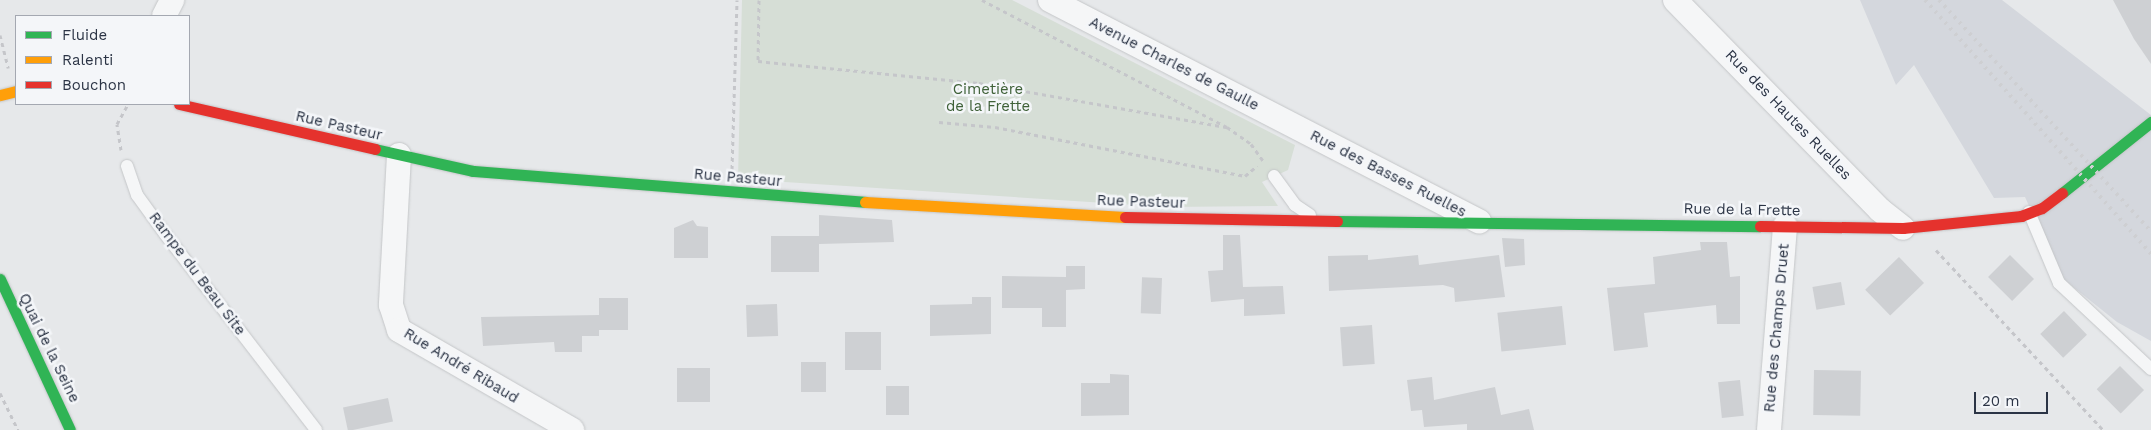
<!DOCTYPE html>
<html>
<head>
<meta charset="utf-8">
<style>
	body { margin:0 }
	#map { position:relative; width:2151px; height:430px; overflow:hidden; background:#e6e8ea; font-family:"Work Sans",sans-serif }
	div>[style] { position:absolute }
	[style*='--x'] { left:calc(var(--x)*1px); top:calc(var(--y)*1px); width:calc(var(--w)*1px); rotate:calc(var(--a)*1deg) }
	.built>* { inset:0; background:#d4d7dd }
	.green>* { inset:0; background:#d6ded6 }
	.building>* { inset:0; background:#ced0d3; transform-origin:0 0 }
	.path>* { height:3px; margin-top:-1.5px; transform-origin:0; background:repeating-linear-gradient(90deg,#c5c6ca 0 4px,transparent 0 8px) }
	.roads { filter:drop-shadow(0 0 1px #c4c6c8) drop-shadow(0 0 1px #c4c6c8) }
	.lane>* { height:12px; margin:-6px; padding:0 6px; transform-origin:6px; border-radius:6px; background:#f5f6f7 }
	.street>* { height:24px; margin:-12px; padding:0 12px; transform-origin:12px; border-radius:12px; background:#f5f6f7 }
	.fast>* { height:11px; margin:-5.5px; padding:0 5.5px; transform-origin:5.5px; border-radius:5.5px; background:#30b455 }
	.slow>* { height:11px; margin:-5.5px; padding:0 5.5px; transform-origin:5.5px; border-radius:5.5px; background:#ff9f0a }
	.jam>* { height:11px; margin:-5.5px; padding:0 5.5px; transform-origin:5.5px; border-radius:5.5px; background:#e5322d }
	.rail>* { height:4px; margin-top:-2px; transform-origin:0; background:repeating-linear-gradient(90deg,#cecfd2 0 2.5px,transparent 0 7.5px) }
	span { translate:-50% -50%; white-space:nowrap; text-align:center; line-height:1.15; -webkit-text-stroke:5px #f4f6f9; paint-order:stroke }
	.street-label { font-size:15px; color:#2b3445 }
	.park-label { font-size:15px; color:#3f6138 }
	.legend { position:absolute; left:15px; top:15px; width:175px; height:90px; box-sizing:border-box; background:#f4f6f9; border:1px solid #a4a8b1; margin:0; padding:6px 9px; list-style:none; font-size:15px; color:#2b3445 }
	.legend li { display:flex; align-items:center; gap:10px; height:25px }
	.legend b { width:25px; border:1px solid #a4a8b1 }
	.scale { position:absolute; left:1974px; top:392px; width:74px; height:22px; box-sizing:border-box; border:2px solid #2b3445; border-top:0; padding-left:6px; font-size:15px; line-height:18px; white-space:nowrap; color:#2b3445; -webkit-text-stroke:4px #f4f6f9; paint-order:stroke }
</style>
</head>
<body>
<div id="map">
	<div class="built">
		<i style="clip-path:polygon(1860px 0,2002px 0,2151px 115px,2151px 341px,2117px 322px,2062px 278px,2025px 197px,1994px 198px,1914px 65px,1896px 85px)"></i>
	</div>
	<div class="green">
		<i style="clip-path:polygon(742px 0,1012px 0,1295px 145px,1288px 170px,1262px 182px,1278px 206px,1167px 207px,738px 179px)"></i>
	</div>
	<div class="building">
		<i style="clip-path:polygon(2113px 0,2151px 0,2151px 64px,2134px 39px)"></i>
		<i style="clip-path:polygon(819px 215px,892px 220px,894px 242px,819px 244px)"></i>
		<i style="clip-path:polygon(693px 220px,697px 226px,708px 227px,708px 258px,674px 258px,674px 228px)"></i>
		<i style="clip-path:polygon(1223px 235px,1240px 235px,1243px 287px,1283px 286px,1285px 314px,1244px 316px,1244px 299px,1211px 302px,1208px 271px,1223px 270px)"></i>
		<i style="left:819px;top:236px;width:36px;height:48px;rotate:90deg"></i>
		<i style="clip-path:polygon(1502px 238px,1524px 239px,1525px 265px,1505px 267px)"></i>
		<i style="clip-path:polygon(1700px 242px,1727px 242px,1730px 277px,1740px 276px,1740px 324px,1717px 324px,1716px 305px,1644px 313px,1648px 347px,1614px 351px,1607px 288px,1655px 284px,1653px 257px,1701px 250px)"></i>
		<i style="clip-path:polygon(1368px 255px,1368px 260px,1418px 255px,1419px 265px,1499px 255px,1505px 297px,1455px 302px,1454px 288px,1443px 285px,1329px 291px,1328px 256px)"></i>
		<i style="left:2010px;top:255px;width:34px;height:31px;rotate:45deg"></i>
		<i style="left:1899px;top:257px;width:36px;height:47px;rotate:46deg"></i>
		<i style="clip-path:polygon(1066px 266px,1085px 266px,1085px 289px,1066px 290px,1066px 327px,1042px 327px,1042px 308px,1002px 308px,1002px 276px,1066px 277px)"></i>
		<i style="left:1162px;top:278px;width:36px;height:20px;rotate:92deg"></i>
		<i style="left:1841px;top:282px;width:23px;height:29px;rotate:80deg"></i>
		<i style="clip-path:polygon(972px 297px,991px 297px,991px 334px,930px 336px,930px 305px,972px 304px)"></i>
		<i style="left:599px;top:298px;width:29px;height:32px"></i>
		<i style="left:777px;top:304px;width:32px;height:31px;rotate:88deg"></i>
		<i style="left:1562px;top:306px;width:39px;height:65px;rotate:84deg"></i>
		<i style="left:2064px;top:311px;width:33px;height:33px;rotate:46deg"></i>
		<i style="clip-path:polygon(599px 315px,599px 336px,582px 336px,582px 352px,555px 352px,554px 342px,483px 346px,481px 317px)"></i>
		<i style="left:1372px;top:325px;width:39px;height:32px;rotate:86deg"></i>
		<i style="left:845px;top:332px;width:36px;height:38px"></i>
		<i style="left:801px;top:362px;width:25px;height:30px"></i>
		<i style="left:2120px;top:366px;width:34px;height:33px;rotate:45deg"></i>
		<i style="left:677px;top:368px;width:33px;height:34px"></i>
		<i style="left:1814px;top:370px;width:47px;height:45px;rotate:1deg"></i>
		<i style="clip-path:polygon(1110px 374px,1129px 375px,1129px 415px,1081px 416px,1081px 383px,1110px 383px)"></i>
		<i style="clip-path:polygon(1432px 377px,1434px 400px,1495px 387px,1501px 415px,1529px 409px,1534px 430px,1467px 430px,1467px 424px,1424px 427px,1422px 410px,1411px 411px,1407px 380px)"></i>
		<i style="left:1740px;top:380px;width:36px;height:22px;rotate:84deg"></i>
		<i style="left:886px;top:386px;width:23px;height:29px"></i>
		<i style="left:388px;top:398px;width:24px;height:46px;rotate:78deg"></i>
	</div>
	<div class="path">
		<i style="--x:759;--y:0;--w:61;--a:90.9"></i>
		<i style="--x:758;--y:61;--w:222;--a:5.7"></i>
		<i style="--x:979;--y:83;--w:252;--a:10.1"></i>
		<i style="--x:982;--y:0;--w:276;--a:27.4"></i>
		<i style="--x:1227;--y:127;--w:29;--a:35"></i>
		<i style="--x:1251;--y:144;--w:22;--a:54"></i>
		<i style="--x:0;--y:35;--w:34;--a:76"></i>
		<i style="--x:939;--y:122;--w:56;--a:5.1"></i>
		<i style="--x:995;--y:127;--w:255;--a:11.1"></i>
		<i style="--x:1245;--y:176;--w:16;--a:-40"></i>
		<i style="--x:121;--y:150;--w:26;--a:-99"></i>
		<i style="--x:117;--y:124;--w:23;--a:-61"></i>
		<i style="--x:732;--y:169;--w:169;--a:-88.3"></i>
		<i style="--x:1936;--y:250;--w:246;--a:47.1"></i>
		<i style="--x:0;--y:393;--w:41;--a:64.1"></i>
	</div>
	<div class="roads">
		<div class="lane">
			<i style="--x:127;--y:166;--w:31;--a:71"></i>
			<i style="--x:137;--y:195;--w:49;--a:54.1"></i>
			<i style="--x:166;--y:235;--w:246;--a:52.4"></i>
			<i style="--x:1274;--y:176;--w:36;--a:54"></i>
			<i style="--x:1295;--y:205;--w:18;--a:34"></i>
			<i style="--x:2029;--y:212;--w:77;--a:67.1"></i>
			<i style="--x:2059;--y:283;--w:126;--a:43.1"></i>
		</div>
		<div class="street">
			<i style="--x:1050;--y:0;--w:483;--a:27.3"></i>
			<i style="--x:1675;--y:0;--w:293;--a:45.7"></i>
			<i style="--x:1880;--y:210;--w:29;--a:38"></i>
			<i style="--x:164;--y:16;--w:18;--a:-63"></i>
			<i style="--x:399;--y:155;--w:150;--a:93.1"></i>
			<i style="--x:391;--y:305;--w:26;--a:72"></i>
			<i style="--x:399;--y:330;--w:200;--a:30"></i>
			<i style="--x:1769;--y:430;--w:205;--a:-85.5"></i>
		</div>
		<div class="fast">
			<i style="--x:375;--y:149;--w:100;--a:12.7"></i>
			<i style="--x:473;--y:171;--w:393;--a:4.5"></i>
			<i style="--x:2062;--y:193;--w:114;--a:-38.6"></i>
			<i style="--x:1337;--y:221;--w:423;--a:0.7"></i>
			<i style="--x:0;--y:279;--w:166;--a:65.1"></i>
		</div>
		<div class="slow">
			<i style="--x:0;--y:95;--w:16;--a:-14"></i>
			<i style="--x:865;--y:202;--w:260;--a:3.3"></i>
		</div>
		<div class="jam">
			<i style="--x:179;--y:104;--w:201;--a:12.9"></i>
			<i style="--x:1125;--y:217;--w:212;--a:1.1"></i>
			<i style="--x:1760;--y:226;--w:143;--a:0.8"></i>
			<i style="--x:1903;--y:228;--w:119;--a:-5.8"></i>
			<i style="--x:2021;--y:216;--w:22;--a:-21"></i>
			<i style="--x:2042;--y:208;--w:25;--a:-37"></i>
		</div>
	</div>
	<div class="rail">
		<i style="--x:1925;--y:0;--w:340;--a:48.3"></i>
		<i style="--x:1939;--y:0;--w:314;--a:47.5"></i>
	</div>
	<div class="street-label">
		<span style="left:1174px;top:64px;rotate:27deg">Avenue Charles de Gaulle</span>
		<span style="left:1788px;top:115px;rotate:46deg">Rue des Hautes Ruelles</span>
		<span style="left:339px;top:126px;rotate:13deg">Rue Pasteur</span>
		<span style="left:1388px;top:174px;rotate:27deg">Rue des Basses Ruelles</span>
		<span style="left:738px;top:178px;rotate:5deg">Rue Pasteur</span>
		<span style="left:1141px;top:202px;rotate:2deg">Rue Pasteur</span>
		<span style="left:1742px;top:210px;rotate:1deg">Rue de la Frette</span>
		<span style="left:197px;top:274px;rotate:53deg">Rampe du Beau Site</span>
		<span style="left:1777px;top:328px;rotate:-85deg">Rue des Champs Druet</span>
		<span style="left:49px;top:348px;rotate:64deg">Quai de la Seine</span>
		<span style="left:461px;top:366px;rotate:31deg">Rue André Ribaud</span>
	</div>
	<div class="park-label">
		<span style="left:988px;top:98px">Cimetière<br>de la Frette</span>
	</div>
	<ul class="legend">
	<li><b style="height:6px;background:#30b455"></b>Fluide</li>
	<li><b style="height:6px;background:#ff9f0a"></b>Ralenti</li>
	<li><b style="height:6px;background:#e5322d"></b>Bouchon</li>
	</ul>
	<div class="scale">20 m</div>
</div>
</body>
</html>
